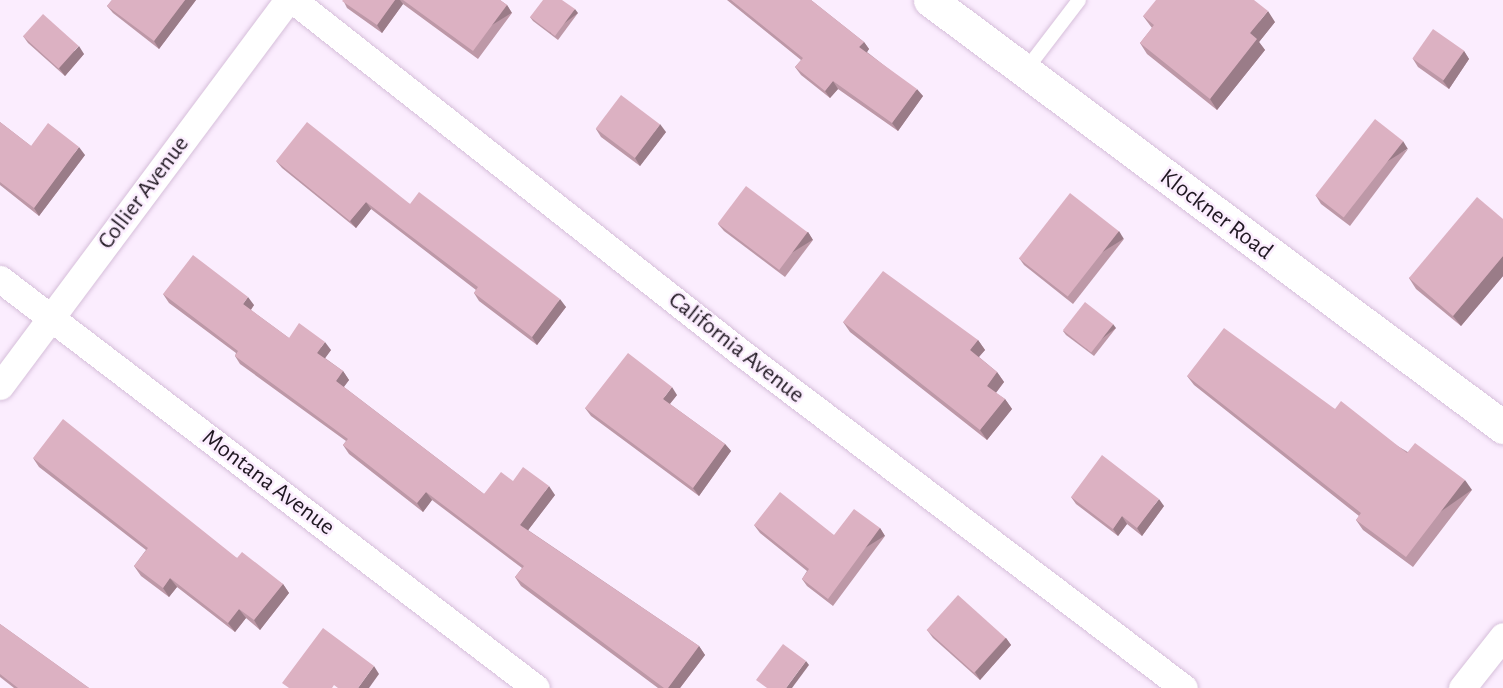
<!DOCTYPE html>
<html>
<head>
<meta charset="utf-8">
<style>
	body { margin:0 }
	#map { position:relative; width:1503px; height:688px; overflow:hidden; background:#fbedfe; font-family:"Alegreya Sans",sans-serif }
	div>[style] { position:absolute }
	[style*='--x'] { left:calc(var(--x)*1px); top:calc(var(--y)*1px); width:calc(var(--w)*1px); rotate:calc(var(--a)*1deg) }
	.roads { filter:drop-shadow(0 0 2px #d6bfda) drop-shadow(0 0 2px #d6bfda) }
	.lane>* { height:14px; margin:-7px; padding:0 7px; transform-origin:7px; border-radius:7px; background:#fff }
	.street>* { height:27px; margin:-13.5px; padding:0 13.5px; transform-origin:13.5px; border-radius:13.5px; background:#fff }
	.secondary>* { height:33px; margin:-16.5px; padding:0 16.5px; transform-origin:16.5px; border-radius:16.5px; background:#fff }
	.wall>* { inset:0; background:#bd98a7 }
	.shaded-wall>* { inset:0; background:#9a7c88; transform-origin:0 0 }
	.building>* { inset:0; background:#dcb1c2; transform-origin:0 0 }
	span { translate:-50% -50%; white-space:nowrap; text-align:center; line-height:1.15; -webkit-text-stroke:5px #fbedfe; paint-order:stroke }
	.street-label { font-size:24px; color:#201822 }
</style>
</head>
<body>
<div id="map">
	<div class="roads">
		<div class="lane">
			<i style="--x:1025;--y:71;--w:89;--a:-52.7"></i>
		</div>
		<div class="street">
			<i style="--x:293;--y:0;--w:568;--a:38.2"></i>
			<i style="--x:739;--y:351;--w:558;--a:37.14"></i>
			<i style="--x:0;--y:279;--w:674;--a:37.35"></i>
			<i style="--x:0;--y:386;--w:482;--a:-53.3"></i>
			<i style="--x:1462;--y:688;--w:66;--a:-51.7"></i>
		</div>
		<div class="secondary">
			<i style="--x:930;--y:0;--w:715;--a:36.69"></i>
		</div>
	</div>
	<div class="wall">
		<i style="clip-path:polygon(112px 0,196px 0,159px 49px,113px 13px,107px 6px)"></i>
		<i style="clip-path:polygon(343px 0,500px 0,507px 5px,512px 13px,478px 59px,403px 4px,382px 33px,347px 8px)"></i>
		<i style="clip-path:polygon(727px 0,811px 0,864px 42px,869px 49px,867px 52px,923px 96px,898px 131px,838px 89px,830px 98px,801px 75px,795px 67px,801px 60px)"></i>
		<i style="clip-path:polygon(578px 13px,558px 40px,533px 21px,530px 17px)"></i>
		<i style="clip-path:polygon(1143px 16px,1275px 22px,1259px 42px,1265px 50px,1217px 110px,1147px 54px,1140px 43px,1152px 28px)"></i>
		<i style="clip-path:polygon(23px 36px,84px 54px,65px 76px,28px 43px)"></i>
		<i style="clip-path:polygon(1464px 51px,1469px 59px,1449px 89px,1418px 67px,1413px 59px)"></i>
		<i style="clip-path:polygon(0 122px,31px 146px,85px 155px,39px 216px,0 185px)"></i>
		<i style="clip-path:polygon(596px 129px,666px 132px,640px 166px,601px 137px)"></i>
		<i style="clip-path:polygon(1408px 149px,1350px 226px,1321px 204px,1316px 196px)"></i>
		<i style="clip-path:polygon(276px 161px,410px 204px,566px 307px,537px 345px,479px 301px,474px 293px,476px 290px,371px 209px,356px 228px,282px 168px)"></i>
		<i style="clip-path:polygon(1503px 219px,1503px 276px,1461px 326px,1416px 289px,1409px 278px)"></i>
		<i style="clip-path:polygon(718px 224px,808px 232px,813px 240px,785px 277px,724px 231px)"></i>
		<i style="clip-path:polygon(1124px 239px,1073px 304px,1024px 265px,1019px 258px)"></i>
		<i style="clip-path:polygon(163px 294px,254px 305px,251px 310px,289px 338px,331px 350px,325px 358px,343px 371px,349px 380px,344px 387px,484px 494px,513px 481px,555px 495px,528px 530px,699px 646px,705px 655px,680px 688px,658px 688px,521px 586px,515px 577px,522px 568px,432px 500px,423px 512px,349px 454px,343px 445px,346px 441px,240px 364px,235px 356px,236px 353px,169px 303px)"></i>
		<i style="clip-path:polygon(843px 322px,978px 340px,985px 350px,979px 357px,997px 372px,1004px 382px,996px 393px,1005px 399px,1012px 409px,987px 440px,850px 332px)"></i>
		<i style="clip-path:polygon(1116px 328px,1094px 356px,1066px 335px,1063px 331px)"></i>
		<i style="clip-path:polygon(1187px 376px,1335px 409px,1472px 490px,1413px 567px,1363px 530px,1356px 520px,1359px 516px,1194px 385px)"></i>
		<i style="clip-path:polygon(677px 395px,670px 404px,725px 444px,731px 451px,699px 496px,591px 416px,585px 408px)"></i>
		<i style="clip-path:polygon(33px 458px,237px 558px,283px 584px,289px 593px,260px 630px,246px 618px,235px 632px,177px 587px,169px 597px,141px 576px,134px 566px,146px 550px,39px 467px)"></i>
		<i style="clip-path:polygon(1071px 497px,1164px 506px,1142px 536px,1127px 524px,1118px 536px,1076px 504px)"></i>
		<i style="clip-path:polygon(754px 525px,834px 535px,880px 528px,885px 536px,833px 606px,807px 586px,802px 579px,807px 571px,760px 533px)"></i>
		<i style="clip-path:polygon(0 624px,89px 688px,14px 688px,0 677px)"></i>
		<i style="clip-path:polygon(927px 630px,1006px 638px,1011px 645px,980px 680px,933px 638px)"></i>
	</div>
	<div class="shaded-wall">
		<i style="clip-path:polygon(185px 0,196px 0,159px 49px,154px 41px)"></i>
		<i style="clip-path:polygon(395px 0,400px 0,403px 4px,382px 33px,377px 25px)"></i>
		<i style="left:507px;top:5px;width:9px;height:57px;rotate:58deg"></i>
		<i style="left:575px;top:9px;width:5px;height:34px;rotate:53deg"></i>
		<i style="clip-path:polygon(1268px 11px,1275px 22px,1259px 42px,1265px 50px,1217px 110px,1210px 99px,1250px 33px)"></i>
		<i style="clip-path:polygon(864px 42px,869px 49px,865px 55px,859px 47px)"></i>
		<i style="clip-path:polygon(79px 46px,84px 54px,65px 76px,59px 68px)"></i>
		<i style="clip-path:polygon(1464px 51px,1469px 59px,1449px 89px,1443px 81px)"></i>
		<i style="clip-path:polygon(833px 81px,838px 89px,830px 98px,825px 91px)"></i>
		<i style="clip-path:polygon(917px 89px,923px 96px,898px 131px,892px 123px)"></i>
		<i style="clip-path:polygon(660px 124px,666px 132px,640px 166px,635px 158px)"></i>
		<i style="left:1403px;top:141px;width:9px;height:97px;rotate:58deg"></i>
		<i style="clip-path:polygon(79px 147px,85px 155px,39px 216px,34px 208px)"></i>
		<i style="clip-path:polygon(366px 202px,371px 209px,356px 228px,350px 221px)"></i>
		<i style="left:1119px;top:231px;width:9px;height:83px;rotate:58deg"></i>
		<i style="left:808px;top:232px;width:9px;height:46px;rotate:58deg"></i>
		<i style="clip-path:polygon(1503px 256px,1503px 276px,1461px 326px,1453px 316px)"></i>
		<i style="clip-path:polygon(248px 297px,254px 305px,249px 312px,243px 304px)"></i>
		<i style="clip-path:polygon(560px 299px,566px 307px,537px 345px,532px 337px)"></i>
		<i style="left:1113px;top:324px;width:5px;height:36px;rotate:53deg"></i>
		<i style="clip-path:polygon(978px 340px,985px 350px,976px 360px,970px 350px)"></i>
		<i style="clip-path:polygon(325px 342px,331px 350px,323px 361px,317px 353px)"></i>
		<i style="clip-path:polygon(343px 371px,349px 380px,342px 389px,336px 381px)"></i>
		<i style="clip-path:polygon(997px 372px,1004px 382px,994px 395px,987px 386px)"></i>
		<i style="clip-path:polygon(672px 387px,677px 395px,668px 406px,663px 399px)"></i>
		<i style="clip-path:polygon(1005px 399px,1012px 409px,987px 440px,980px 430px)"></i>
		<i style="clip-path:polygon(725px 444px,731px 451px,699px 496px,693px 488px)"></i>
		<i style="left:1465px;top:480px;width:12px;height:97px;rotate:55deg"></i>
		<i style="clip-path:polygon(549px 486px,555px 495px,526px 533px,520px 525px)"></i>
		<i style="clip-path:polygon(426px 492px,432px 500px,423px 512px,417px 503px)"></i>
		<i style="clip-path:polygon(1159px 499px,1164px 506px,1142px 536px,1137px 528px)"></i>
		<i style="clip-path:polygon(1122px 516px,1127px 524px,1118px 536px,1113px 529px)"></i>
		<i style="left:880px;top:528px;width:9px;height:88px;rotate:58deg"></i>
		<i style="clip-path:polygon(170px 578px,177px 587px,169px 597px,163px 588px)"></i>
		<i style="clip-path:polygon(283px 584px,289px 593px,260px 630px,254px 620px)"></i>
		<i style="clip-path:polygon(239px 609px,246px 618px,235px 632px,228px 623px)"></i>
		<i style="clip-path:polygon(1006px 638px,1011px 645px,980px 680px,975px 672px)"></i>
		<i style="clip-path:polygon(699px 646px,705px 655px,680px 688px,668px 688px)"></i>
		<i style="clip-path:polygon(806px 661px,809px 665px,792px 688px,786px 688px)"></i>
		<i style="clip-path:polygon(374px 666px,379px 674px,369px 688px,358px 688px)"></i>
	</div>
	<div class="building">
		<i style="clip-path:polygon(112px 0,185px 0,154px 41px,107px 6px)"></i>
		<i style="clip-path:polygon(343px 0,395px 0,377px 25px,342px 1px)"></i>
		<i style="clip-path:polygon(403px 0,500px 0,507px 5px,473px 51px)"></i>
		<i style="clip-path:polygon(543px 0,562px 0,575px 9px,555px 36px,530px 17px)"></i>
		<i style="clip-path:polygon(731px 0,811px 0,864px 42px,859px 47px,917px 89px,892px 123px,833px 81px,825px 91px,795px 67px,803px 58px)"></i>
		<i style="clip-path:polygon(1156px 0,1254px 0,1268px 11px,1250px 33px,1257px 39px,1210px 99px,1140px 43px,1154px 25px,1143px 16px)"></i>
		<i style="left:43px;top:14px;width:48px;height:30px;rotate:42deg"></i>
		<i style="left:1433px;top:29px;width:38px;height:36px;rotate:35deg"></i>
		<i style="left:621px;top:95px;width:49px;height:42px;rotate:37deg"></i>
		<i style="left:1375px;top:119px;width:36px;height:97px;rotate:38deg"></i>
		<i style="clip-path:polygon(0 122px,31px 146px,48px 123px,79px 147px,34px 208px,0 182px)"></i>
		<i style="clip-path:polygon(307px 122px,410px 204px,419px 192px,560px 299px,532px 337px,474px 293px,478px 287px,366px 202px,350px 221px,276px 161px)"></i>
		<i style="left:746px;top:186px;width:77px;height:47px;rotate:37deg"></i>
		<i style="left:1070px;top:193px;width:62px;height:83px;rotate:38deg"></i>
		<i style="clip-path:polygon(1477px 197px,1503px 219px,1503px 256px,1453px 316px,1409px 278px)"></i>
		<i style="clip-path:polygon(193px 255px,248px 297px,243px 304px,289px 338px,299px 323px,325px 342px,317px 353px,343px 371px,336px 381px,484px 494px,501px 472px,513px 481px,523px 467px,549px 486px,520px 525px,699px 646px,668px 688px,664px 688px,515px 577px,524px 566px,426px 492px,417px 503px,343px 445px,348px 439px,235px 356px,238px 351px,163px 294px)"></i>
		<i style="clip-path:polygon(883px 271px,978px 340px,970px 350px,997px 372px,987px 386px,1005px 399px,980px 430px,843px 322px)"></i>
		<i style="left:1085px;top:302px;width:36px;height:36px;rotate:38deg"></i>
		<i style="clip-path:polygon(1224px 328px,1335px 409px,1341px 401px,1407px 453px,1415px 443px,1465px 480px,1406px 557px,1356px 520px,1361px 513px,1187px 376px)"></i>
		<i style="clip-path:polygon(628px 353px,672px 387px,663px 399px,725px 444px,693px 488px,585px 408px)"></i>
		<i style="clip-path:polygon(63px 419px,237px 558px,242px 552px,283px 584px,254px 620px,239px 609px,228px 623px,170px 578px,163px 588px,134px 566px,148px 548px,33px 458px)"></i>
		<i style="clip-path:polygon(1102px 455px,1159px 499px,1137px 528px,1122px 516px,1113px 529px,1071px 497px)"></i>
		<i style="clip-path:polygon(780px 492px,834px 535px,854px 509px,880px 528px,828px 599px,802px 579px,809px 569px,754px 525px)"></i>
		<i style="left:958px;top:595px;width:64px;height:47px;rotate:42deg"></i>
		<i style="clip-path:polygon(0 624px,89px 688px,18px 688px,0 674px)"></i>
		<i style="clip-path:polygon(323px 628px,374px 666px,358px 688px,338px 688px,334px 685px,332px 688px,289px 688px,282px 683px)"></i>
		<i style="clip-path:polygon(783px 644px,806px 661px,786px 688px,767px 688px,756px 680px)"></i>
	</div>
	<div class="street-label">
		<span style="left:144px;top:193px;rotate:-53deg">Collier Avenue</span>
		<span style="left:1216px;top:215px;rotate:37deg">Klockner Road</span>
		<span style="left:736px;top:348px;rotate:38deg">California Avenue</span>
		<span style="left:268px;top:483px;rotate:37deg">Montana Avenue</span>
	</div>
</div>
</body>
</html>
